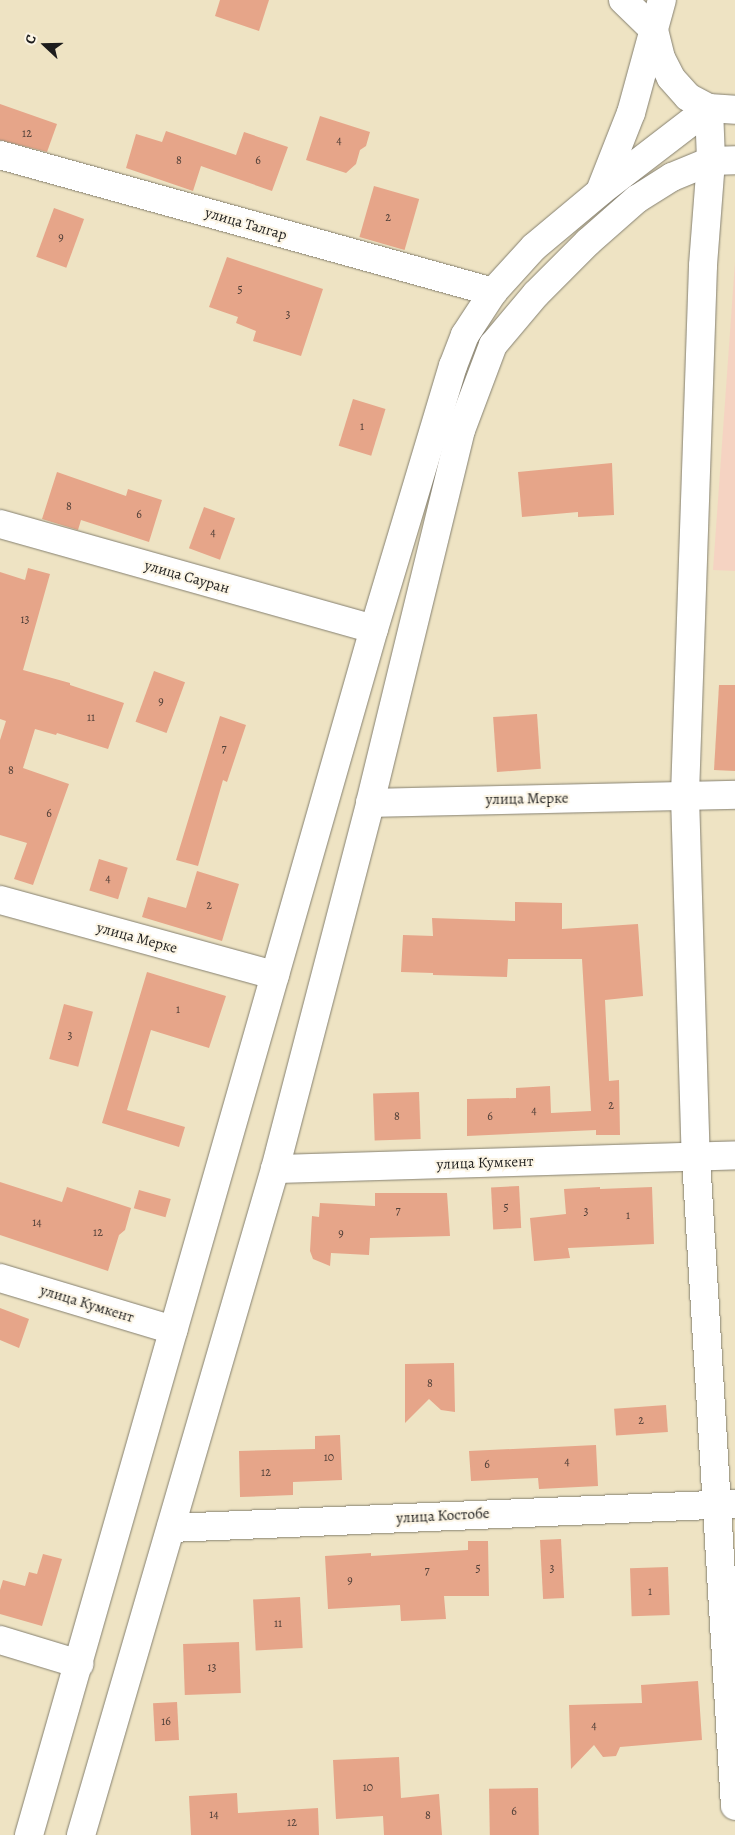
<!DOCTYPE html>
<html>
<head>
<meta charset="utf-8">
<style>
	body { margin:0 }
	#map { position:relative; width:735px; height:1835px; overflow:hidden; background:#eee3c3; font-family:Alegreya,serif }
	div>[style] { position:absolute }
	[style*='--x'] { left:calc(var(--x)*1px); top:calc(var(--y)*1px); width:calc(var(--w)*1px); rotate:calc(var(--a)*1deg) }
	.built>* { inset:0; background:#f5d3c2 }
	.building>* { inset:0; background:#e6a589; transform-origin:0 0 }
	.roads { filter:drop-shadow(0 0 1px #858070) drop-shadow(0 0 1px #858070) }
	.minor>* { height:28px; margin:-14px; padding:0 14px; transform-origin:14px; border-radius:14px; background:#fff }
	span { translate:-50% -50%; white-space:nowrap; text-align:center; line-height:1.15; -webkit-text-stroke:4px #fcf5e5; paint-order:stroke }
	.number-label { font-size:12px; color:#4e3e37 }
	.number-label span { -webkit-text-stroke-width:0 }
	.street-label { font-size:15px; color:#1c1c1c }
	.north { position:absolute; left:20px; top:20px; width:50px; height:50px; -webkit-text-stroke:4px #fcf5e5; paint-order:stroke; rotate:291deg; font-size:14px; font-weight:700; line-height:20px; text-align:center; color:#1c1c1c }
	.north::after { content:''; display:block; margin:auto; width:18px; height:22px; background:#1c1c1c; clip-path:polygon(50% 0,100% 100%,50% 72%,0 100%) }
</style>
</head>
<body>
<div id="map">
	<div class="built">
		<i style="clip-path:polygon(735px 262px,735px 571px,713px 570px)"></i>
	</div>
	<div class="building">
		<i style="clip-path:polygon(220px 0,269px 0,259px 31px,215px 16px)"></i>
		<i style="clip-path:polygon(0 104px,57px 124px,47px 152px,0 140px)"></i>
		<i style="clip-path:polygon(320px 116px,370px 132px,366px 146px,360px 150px,356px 164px,346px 173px,306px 160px)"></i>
		<i style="clip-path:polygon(166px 131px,236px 155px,244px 132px,288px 147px,272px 191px,201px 166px,193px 191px,126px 168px,136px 134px,162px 142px)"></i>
		<i style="left:374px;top:186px;width:47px;height:53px;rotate:16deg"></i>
		<i style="left:54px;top:208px;width:32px;height:52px;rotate:20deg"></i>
		<i style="clip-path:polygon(227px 257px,323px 289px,301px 356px,253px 341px,256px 331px,236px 323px,238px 317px,209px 307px)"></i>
		<i style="left:353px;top:399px;width:34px;height:49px;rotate:17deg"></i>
		<i style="clip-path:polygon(612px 463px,614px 515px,578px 517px,578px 512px,522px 517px,518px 472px)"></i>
		<i style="clip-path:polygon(57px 472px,126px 496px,128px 489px,162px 500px,149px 542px,81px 520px,78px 530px,42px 519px)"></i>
		<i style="left:204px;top:507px;width:33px;height:44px;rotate:20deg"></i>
		<i style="clip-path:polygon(28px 568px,50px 574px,23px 670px,70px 683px,70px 685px,124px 703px,108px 749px,57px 733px,56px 735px,35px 729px,23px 768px,69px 784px,33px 885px,14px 879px,27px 843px,0 835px,0 740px,6px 721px,0 719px,0 572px,25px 580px)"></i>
		<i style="left:154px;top:671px;width:33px;height:54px;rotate:20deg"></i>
		<i style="clip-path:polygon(719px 685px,735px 685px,735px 771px,714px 770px)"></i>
		<i style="left:537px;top:714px;width:55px;height:44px;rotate:86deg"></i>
		<i style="clip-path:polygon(220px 716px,246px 725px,227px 782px,223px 780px,198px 866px,176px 860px)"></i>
		<i style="left:99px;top:859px;width:30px;height:33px;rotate:17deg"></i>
		<i style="clip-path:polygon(197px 871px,239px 884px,222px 941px,142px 917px,148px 897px,186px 908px)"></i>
		<i style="clip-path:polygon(515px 902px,562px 903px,562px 929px,638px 924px,643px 996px,605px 1000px,609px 1081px,619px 1080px,620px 1135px,596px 1135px,596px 1130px,467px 1136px,467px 1099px,516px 1098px,516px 1088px,550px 1086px,551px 1113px,591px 1111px,582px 959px,508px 959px,507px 977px,433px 975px,433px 973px,401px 972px,403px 935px,433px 936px,432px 918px,515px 921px)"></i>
		<i style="clip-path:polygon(147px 972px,226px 996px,209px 1048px,151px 1030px,127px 1110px,185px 1127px,179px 1147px,102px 1123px)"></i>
		<i style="left:64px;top:1004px;width:30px;height:57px;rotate:15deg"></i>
		<i style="left:419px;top:1092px;width:47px;height:46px;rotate:88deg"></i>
		<i style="clip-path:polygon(0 1182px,62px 1202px,67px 1187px,131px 1208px,125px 1230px,119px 1235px,108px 1271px,0 1235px)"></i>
		<i style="left:519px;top:1186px;width:42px;height:28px;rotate:87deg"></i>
		<i style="clip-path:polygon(600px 1187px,600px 1189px,652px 1187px,654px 1244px,568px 1248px,570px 1258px,534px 1261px,530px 1218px,566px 1214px,564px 1189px)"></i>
		<i style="left:139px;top:1190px;width:33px;height:19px;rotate:16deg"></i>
		<i style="clip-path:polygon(375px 1193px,447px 1193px,450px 1236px,370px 1238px,369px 1255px,331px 1253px,330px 1266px,313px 1259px,310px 1251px,312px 1216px,319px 1217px,320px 1203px,375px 1206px)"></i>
		<i style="clip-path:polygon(0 1308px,29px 1319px,19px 1348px,0 1340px)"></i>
		<i style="clip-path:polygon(454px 1363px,455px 1412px,441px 1410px,429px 1399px,405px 1423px,405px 1364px)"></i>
		<i style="left:666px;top:1405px;width:27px;height:52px;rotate:86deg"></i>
		<i style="clip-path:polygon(340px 1435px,342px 1480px,293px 1482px,293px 1495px,240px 1497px,239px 1451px,315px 1449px,315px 1436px)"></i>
		<i style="clip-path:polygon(596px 1445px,598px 1486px,539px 1489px,538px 1478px,471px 1481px,469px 1451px)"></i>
		<i style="left:561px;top:1539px;width:59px;height:21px;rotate:87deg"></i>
		<i style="clip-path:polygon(468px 1541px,488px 1541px,489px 1596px,444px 1596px,446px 1619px,401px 1621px,400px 1605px,328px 1609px,325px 1556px,371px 1553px,371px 1556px,468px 1550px)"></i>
		<i style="clip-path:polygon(43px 1554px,62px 1559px,42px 1626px,0 1614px,0 1590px,3px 1580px,25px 1586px,29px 1572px,37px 1574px)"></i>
		<i style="left:668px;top:1567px;width:48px;height:38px;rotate:88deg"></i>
		<i style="left:300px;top:1597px;width:51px;height:47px;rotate:87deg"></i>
		<i style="left:239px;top:1642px;width:51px;height:56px;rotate:88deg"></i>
		<i style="clip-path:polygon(698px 1681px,702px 1740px,620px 1747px,616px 1756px,603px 1757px,594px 1745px,571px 1769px,569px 1705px,642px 1703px,641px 1685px)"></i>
		<i style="left:177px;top:1702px;width:38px;height:24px;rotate:87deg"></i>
		<i style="clip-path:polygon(399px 1757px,401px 1798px,439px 1794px,442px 1835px,384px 1835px,383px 1816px,336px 1819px,333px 1760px)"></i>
		<i style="left:538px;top:1788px;width:47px;height:49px;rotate:89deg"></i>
		<i style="clip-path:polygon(237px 1793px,238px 1813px,318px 1808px,319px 1835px,191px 1835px,189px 1796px)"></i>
	</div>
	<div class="roads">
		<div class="minor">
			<i style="--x:623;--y:0;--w:43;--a:44.1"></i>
			<i style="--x:654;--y:30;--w:29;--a:76"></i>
			<i style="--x:661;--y:58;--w:22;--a:63"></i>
			<i style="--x:671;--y:78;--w:25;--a:48"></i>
			<i style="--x:688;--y:97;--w:24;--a:28"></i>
			<i style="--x:709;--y:108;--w:26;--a:4"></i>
			<i style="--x:709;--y:108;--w:53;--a:87.8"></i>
			<i style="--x:711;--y:161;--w:105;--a:94.4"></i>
			<i style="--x:703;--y:266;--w:530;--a:91.95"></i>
			<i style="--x:685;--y:796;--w:362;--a:88.3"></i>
			<i style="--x:696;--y:1158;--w:649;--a:86.56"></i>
			<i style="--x:0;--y:155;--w:512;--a:15.53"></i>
			<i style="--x:601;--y:189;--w:82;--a:-68.5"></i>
			<i style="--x:631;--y:113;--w:117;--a:-74.7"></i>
			<i style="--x:0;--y:524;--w:388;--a:15.7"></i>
			<i style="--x:370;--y:803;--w:365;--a:-1.3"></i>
			<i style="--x:0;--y:900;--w:285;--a:15.3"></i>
			<i style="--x:275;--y:1169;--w:460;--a:-1.7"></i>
			<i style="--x:0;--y:1278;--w:181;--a:16.7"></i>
			<i style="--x:171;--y:1528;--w:565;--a:-2.44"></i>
			<i style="--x:0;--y:1640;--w:83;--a:16.9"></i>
			<i style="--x:29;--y:1835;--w:1254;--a:-74.04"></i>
			<i style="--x:374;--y:629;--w:275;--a:-73.3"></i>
			<i style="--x:453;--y:366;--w:33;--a:-69"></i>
			<i style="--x:465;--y:335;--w:51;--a:-56.9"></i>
			<i style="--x:493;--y:292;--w:61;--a:-47.7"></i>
			<i style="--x:534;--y:247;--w:87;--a:-39.9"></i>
			<i style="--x:601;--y:191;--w:136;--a:-37.5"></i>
			<i style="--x:81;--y:1835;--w:694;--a:-73.76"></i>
			<i style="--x:275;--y:1169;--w:378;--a:-75.4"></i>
			<i style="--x:370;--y:803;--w:384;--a:-76.3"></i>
			<i style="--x:461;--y:430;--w:91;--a:-69.4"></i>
			<i style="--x:493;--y:345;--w:67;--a:-49.9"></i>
			<i style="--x:536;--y:294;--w:74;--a:-45"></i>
			<i style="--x:588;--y:242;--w:65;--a:-41.3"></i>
			<i style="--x:637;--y:199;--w:41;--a:-32.2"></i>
			<i style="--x:672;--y:177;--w:42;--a:-22.3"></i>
			<i style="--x:711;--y:161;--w:24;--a:-2"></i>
		</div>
	</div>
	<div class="number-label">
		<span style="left:27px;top:134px">12</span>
		<span style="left:339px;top:141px">4</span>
		<span style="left:179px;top:161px">8</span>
		<span style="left:258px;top:161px">6</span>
		<span style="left:388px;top:218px">2</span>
		<span style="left:61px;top:238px">9</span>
		<span style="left:240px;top:290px">5</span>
		<span style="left:288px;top:315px">3</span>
		<span style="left:362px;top:427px">1</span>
		<span style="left:69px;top:507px">8</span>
		<span style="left:139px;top:515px">6</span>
		<span style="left:213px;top:533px">4</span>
		<span style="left:25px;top:620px">13</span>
		<span style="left:161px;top:702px">9</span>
		<span style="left:91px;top:718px">11</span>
		<span style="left:224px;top:749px">7</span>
		<span style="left:11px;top:771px">8</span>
		<span style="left:49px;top:814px">6</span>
		<span style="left:108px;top:879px">4</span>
		<span style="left:209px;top:906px">2</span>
		<span style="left:178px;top:1010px">1</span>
		<span style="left:70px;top:1036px">3</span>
		<span style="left:611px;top:1106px">2</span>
		<span style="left:534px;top:1111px">4</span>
		<span style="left:397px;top:1117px">8</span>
		<span style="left:490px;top:1117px">6</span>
		<span style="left:506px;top:1208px">5</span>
		<span style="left:398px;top:1211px">7</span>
		<span style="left:586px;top:1212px">3</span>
		<span style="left:628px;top:1216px">1</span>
		<span style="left:37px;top:1223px">14</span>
		<span style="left:98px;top:1233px">12</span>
		<span style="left:341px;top:1234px">9</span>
		<span style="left:430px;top:1384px">8</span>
		<span style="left:641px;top:1421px">2</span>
		<span style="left:329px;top:1458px">10</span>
		<span style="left:567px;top:1462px">4</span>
		<span style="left:487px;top:1465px">6</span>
		<span style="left:266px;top:1473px">12</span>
		<span style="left:478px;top:1569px">5</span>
		<span style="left:552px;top:1569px">3</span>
		<span style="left:427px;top:1571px">7</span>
		<span style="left:350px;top:1581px">9</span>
		<span style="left:650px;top:1592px">1</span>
		<span style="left:278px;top:1624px">11</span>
		<span style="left:212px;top:1668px">13</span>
		<span style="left:166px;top:1722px">16</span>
		<span style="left:594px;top:1726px">4</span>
		<span style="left:368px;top:1788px">10</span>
		<span style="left:514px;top:1812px">6</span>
		<span style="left:214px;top:1815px">14</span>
		<span style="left:428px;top:1816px">8</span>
		<span style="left:292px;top:1823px">12</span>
	</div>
	<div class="street-label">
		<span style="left:246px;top:224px;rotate:16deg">улица Талгар</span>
		<span style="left:187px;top:577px;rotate:16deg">улица Сауран</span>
		<span style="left:527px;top:799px;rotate:-1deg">улица Мерке</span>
		<span style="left:137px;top:938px;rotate:15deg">улица Мерке</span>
		<span style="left:485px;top:1163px;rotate:-2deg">улица Кумкент</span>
		<span style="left:87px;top:1304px;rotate:17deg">улица Кумкент</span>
		<span style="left:443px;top:1516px;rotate:-3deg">улица Костобе</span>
	</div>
	<div class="north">С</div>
</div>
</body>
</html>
